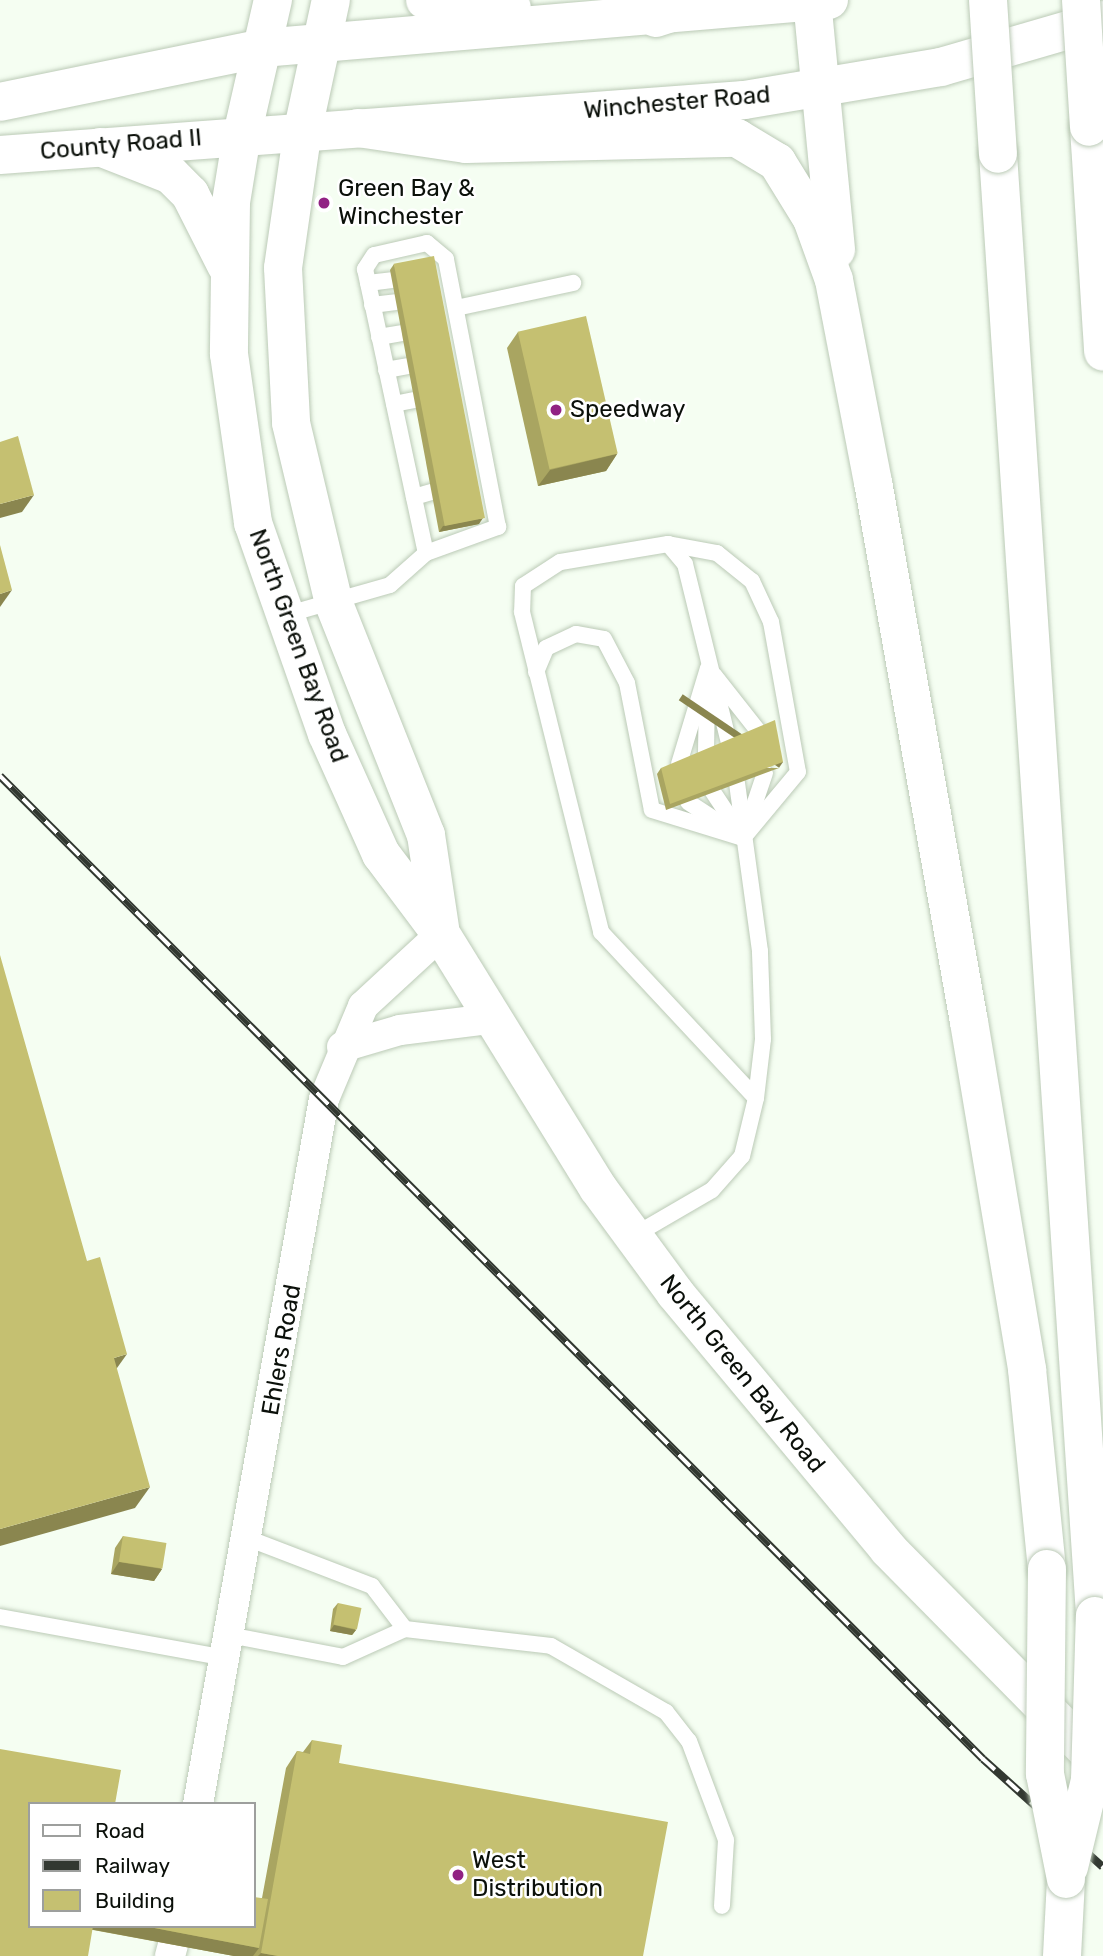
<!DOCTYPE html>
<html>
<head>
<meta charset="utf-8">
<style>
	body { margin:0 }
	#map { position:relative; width:1103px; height:1956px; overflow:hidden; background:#f5fef2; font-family:Rubik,sans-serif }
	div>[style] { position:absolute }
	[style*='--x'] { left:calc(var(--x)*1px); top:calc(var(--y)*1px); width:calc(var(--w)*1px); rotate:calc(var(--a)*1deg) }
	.roads { filter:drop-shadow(0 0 2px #bbcab6) drop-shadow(0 0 2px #bbcab6) }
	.service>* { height:16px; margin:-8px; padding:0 8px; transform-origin:8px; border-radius:8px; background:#fff }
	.minor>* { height:30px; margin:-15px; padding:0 15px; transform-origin:15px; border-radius:15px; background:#fff }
	.tertiary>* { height:38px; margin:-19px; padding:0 19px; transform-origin:19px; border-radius:19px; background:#fff }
	.secondary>* { height:38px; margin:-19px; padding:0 19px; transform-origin:19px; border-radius:19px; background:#fff }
	.motorway>* { height:38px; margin:-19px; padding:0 19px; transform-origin:19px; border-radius:19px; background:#fff }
	.rail>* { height:8px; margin-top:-4px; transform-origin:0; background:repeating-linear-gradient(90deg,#fff 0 16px,#323831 0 32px); box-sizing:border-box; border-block:2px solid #323831 }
	.bridges { filter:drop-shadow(0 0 2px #bbcab6) drop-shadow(0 0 2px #bbcab6) }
	.motorway-bridge>* { height:38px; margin:-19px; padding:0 19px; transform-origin:19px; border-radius:19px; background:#fff }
	.wall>* { inset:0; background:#a9a561 }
	.shaded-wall>* { inset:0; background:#8a864f; transform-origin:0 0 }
	.building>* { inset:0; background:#c5c071; transform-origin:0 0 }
	.dots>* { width:19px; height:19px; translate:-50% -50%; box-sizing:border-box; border:4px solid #fff; border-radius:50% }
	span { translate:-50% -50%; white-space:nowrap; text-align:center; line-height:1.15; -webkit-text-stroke:5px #fff; paint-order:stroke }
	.street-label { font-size:24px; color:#0b100a }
	.poi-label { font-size:24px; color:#0b100a }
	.left { translate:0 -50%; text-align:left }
	.legend { position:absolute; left:28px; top:1802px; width:228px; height:126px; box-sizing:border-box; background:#fff; border:2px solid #9d9f9d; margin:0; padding:9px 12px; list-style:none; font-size:21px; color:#0b100a }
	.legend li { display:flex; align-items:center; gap:14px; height:35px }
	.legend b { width:35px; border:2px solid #9d9f9d }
</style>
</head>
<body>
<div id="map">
	<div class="roads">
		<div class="service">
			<i style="--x:368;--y:283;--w:24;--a:-7"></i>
			<i style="--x:372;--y:305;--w:24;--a:-7"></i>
			<i style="--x:456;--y:308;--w:120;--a:-12.1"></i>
			<i style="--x:379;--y:337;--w:23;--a:-10"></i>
			<i style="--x:386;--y:370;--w:22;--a:-10"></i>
			<i style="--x:394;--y:404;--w:20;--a:-11"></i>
			<i style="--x:414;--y:497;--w:19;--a:-16"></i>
			<i style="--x:668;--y:544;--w:50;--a:10.4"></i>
			<i style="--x:717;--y:553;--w:45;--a:38.7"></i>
			<i style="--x:752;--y:581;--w:45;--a:65.1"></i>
			<i style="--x:771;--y:622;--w:152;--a:79.8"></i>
			<i style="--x:798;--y:772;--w:86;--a:129.8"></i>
			<i style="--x:285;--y:615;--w:109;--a:-15.9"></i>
			<i style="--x:390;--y:585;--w:48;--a:-41.6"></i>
			<i style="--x:426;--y:553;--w:77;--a:-19.9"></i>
			<i style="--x:498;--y:527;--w:273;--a:-101"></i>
			<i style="--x:446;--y:259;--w:25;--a:-140"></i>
			<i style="--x:427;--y:243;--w:54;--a:167.2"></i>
			<i style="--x:374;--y:255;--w:17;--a:123"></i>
			<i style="--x:365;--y:269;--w:290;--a:77.9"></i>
			<i style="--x:536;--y:672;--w:26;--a:-67"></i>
			<i style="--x:546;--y:648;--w:33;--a:-25"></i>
			<i style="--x:576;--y:634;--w:28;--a:10"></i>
			<i style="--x:604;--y:639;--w:50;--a:62.4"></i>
			<i style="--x:627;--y:683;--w:129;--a:78.9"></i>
			<i style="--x:652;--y:810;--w:95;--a:17.1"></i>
			<i style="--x:714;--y:675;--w:71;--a:51.8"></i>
			<i style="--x:729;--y:743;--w:184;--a:-103.8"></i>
			<i style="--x:685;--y:564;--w:26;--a:-130"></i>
			<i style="--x:668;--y:544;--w:109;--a:170.5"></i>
			<i style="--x:560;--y:562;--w:44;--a:147"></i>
			<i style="--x:523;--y:586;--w:26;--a:92"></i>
			<i style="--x:522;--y:612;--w:330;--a:76.1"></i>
			<i style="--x:601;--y:932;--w:227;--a:47"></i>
			<i style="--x:756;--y:1098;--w:59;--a:-83.2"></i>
			<i style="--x:763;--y:1039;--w:88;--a:-92"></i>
			<i style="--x:760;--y:951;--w:170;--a:-97.8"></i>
			<i style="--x:706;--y:753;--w:65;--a:-89.1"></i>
			<i style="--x:679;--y:764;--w:100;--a:-73.2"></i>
			<i style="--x:713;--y:792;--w:49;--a:56.6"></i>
			<i style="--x:688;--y:802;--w:45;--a:33.3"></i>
			<i style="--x:746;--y:829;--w:59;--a:-71.3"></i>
			<i style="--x:633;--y:1236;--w:91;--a:-30.2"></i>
			<i style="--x:712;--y:1190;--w:45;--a:-48.6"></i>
			<i style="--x:742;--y:1156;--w:60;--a:-76.4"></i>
			<i style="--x:247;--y:1538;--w:134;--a:21"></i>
			<i style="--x:372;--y:1586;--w:54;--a:52.5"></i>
			<i style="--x:0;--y:1617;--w:229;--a:10.3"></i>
			<i style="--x:229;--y:1635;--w:116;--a:10.9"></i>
			<i style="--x:343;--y:1657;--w:68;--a:-24.3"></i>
			<i style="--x:405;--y:1629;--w:147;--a:6.6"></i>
			<i style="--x:551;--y:1646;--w:133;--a:29.9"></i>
			<i style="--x:666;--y:1712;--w:37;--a:52"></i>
			<i style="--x:689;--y:1741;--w:106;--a:69.5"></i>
			<i style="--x:726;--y:1840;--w:66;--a:93.5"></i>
		</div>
		<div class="minor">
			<i style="--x:342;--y:1047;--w:60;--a:-16.3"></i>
			<i style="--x:400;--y:1030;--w:91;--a:-7"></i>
			<i style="--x:198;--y:1804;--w:716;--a:-79.87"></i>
			<i style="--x:324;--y:1099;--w:101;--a:-67.2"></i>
			<i style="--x:363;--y:1006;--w:106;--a:-42.7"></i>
			<i style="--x:170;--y:1956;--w:11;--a:-75"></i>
		</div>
		<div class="tertiary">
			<i style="--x:303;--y:129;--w:140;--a:98.2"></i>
			<i style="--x:283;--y:268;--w:155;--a:87"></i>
			<i style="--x:291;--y:423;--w:186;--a:76.6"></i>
			<i style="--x:334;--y:604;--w:249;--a:68.3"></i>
			<i style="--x:426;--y:835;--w:94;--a:81.4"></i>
			<i style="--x:242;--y:135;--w:68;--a:99.3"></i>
			<i style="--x:231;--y:202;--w:152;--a:90.8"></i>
			<i style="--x:229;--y:354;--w:171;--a:81.9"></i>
			<i style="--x:253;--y:523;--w:224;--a:70.7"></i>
			<i style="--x:327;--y:734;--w:132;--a:65.8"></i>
			<i style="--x:381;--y:854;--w:100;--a:53.1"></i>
			<i style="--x:441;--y:934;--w:299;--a:58.3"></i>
			<i style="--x:598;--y:1188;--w:130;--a:53.7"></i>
			<i style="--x:675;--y:1293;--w:333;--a:50.2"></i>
			<i style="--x:888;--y:1549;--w:306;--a:45.4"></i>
			<i style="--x:100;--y:147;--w:76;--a:21.5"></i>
			<i style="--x:171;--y:175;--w:27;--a:45"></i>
			<i style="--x:190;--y:194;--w:80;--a:63.1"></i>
		</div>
		<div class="secondary">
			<i style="--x:425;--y:0;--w:87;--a:4.6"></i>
			<i style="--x:0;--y:102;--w:268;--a:-11.6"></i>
			<i style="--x:262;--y:48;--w:569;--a:-4.84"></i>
			<i style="--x:303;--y:129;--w:132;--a:-77.8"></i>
			<i style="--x:242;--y:135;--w:139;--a:-77.1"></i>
			<i style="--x:0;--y:155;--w:746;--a:-4.23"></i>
			<i style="--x:744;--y:100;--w:200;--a:-9.5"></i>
			<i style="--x:941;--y:67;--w:169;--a:-16.2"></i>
		</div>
		<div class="motorway">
			<i style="--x:812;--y:0;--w:251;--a:84.5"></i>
			<i style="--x:656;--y:18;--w:58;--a:-18.1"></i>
			<i style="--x:1089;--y:127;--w:225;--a:86.4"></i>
			<i style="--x:358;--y:128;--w:109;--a:8.4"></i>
			<i style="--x:466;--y:144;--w:271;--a:-1.3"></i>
			<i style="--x:737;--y:138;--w:47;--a:31"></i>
			<i style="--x:777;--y:162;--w:67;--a:58.4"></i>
			<i style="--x:812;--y:219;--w:65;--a:70.2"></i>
			<i style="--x:834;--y:280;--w:206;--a:79.1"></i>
			<i style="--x:873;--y:482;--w:548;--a:79.92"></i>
			<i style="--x:969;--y:1022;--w:352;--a:80.5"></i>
			<i style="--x:1027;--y:1369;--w:201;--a:84.3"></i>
			<i style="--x:998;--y:154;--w:1465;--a:86.2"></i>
			<i style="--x:1062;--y:1956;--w:77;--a:-87"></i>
		</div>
	</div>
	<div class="rail">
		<i style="--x:0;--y:776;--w:1390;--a:45"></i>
		<i style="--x:983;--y:1759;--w:161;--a:42"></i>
	</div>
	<div class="bridges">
		<div class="motorway-bridge">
			<i style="--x:988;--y:0;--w:154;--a:86.3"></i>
			<i style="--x:1081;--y:0;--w:127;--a:86.4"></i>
			<i style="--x:1047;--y:1569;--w:205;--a:90.6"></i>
			<i style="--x:1045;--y:1774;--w:107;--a:78.7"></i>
			<i style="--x:1069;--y:1867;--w:89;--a:-76.4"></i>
			<i style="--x:1090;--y:1780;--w:164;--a:-88.3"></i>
		</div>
	</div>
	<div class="wall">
		<i style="clip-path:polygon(394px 264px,479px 524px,439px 532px,390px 270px)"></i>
		<i style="clip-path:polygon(518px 332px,617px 454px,606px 471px,538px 486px,507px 348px)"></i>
		<i style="clip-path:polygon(661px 768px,779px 768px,666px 810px,657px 774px)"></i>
		<i style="clip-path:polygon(123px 1536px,162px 1569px,154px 1581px,111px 1574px,115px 1548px)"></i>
		<i style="clip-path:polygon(338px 1603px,356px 1630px,352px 1635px,330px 1631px,333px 1609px)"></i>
		<i style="clip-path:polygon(312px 1740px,339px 1763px,643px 1956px,234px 1956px,93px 1930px,30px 1926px,262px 1898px,286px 1768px,297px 1751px,303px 1752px)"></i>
	</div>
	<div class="shaded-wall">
		<i style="clip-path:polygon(617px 454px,606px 471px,538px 486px,550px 470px)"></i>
		<i style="clip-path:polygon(34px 495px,22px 512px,0 518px,0 504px)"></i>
		<i style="clip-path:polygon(483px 518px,479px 524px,439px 532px,443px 526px)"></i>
		<i style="clip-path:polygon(12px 590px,0 607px,0 594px)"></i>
		<i style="left:783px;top:762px;width:7px;height:121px;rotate:124deg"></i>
		<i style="clip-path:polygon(127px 1354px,112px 1375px,114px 1358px)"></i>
		<i style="clip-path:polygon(150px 1487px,135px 1508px,0 1546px,0 1529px)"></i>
		<i style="clip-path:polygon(119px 1562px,162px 1569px,154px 1581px,111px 1574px)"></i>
		<i style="clip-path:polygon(334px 1625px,356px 1630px,352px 1635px,330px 1631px)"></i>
		<i style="clip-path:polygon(86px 1926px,144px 1926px,259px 1948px,253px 1956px,234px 1956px,84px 1928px)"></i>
		<i style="clip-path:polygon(261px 1953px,278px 1956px,258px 1956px)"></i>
	</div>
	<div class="building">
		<i style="left:434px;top:256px;width:267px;height:41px;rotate:79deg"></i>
		<i style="left:586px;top:316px;width:141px;height:70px;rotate:77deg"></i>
		<i style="clip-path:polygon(18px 436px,34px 495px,0 504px,0 442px)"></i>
		<i style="clip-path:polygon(0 545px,12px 590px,0 594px)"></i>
		<i style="clip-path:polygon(775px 720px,783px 762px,670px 804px,661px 768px)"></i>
		<i style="clip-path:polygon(0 955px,87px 1261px,100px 1257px,127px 1354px,114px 1358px,150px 1487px,0 1529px)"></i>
		<i style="left:123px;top:1536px;width:44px;height:26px;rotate:9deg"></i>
		<i style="left:338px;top:1603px;width:24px;height:22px;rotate:12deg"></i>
		<i style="clip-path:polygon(312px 1740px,342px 1745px,339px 1763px,668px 1822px,643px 1956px,278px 1956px,261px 1953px,297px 1751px,310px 1754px)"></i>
		<i style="clip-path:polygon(0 1749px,121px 1770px,115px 1804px,30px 1804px,30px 1926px,93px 1926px,88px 1956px,0 1956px)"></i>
		<i style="clip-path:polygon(254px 1897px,268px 1899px,259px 1948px,144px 1926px,254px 1926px)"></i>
	</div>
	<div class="dots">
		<i style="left:324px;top:203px;background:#912283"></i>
		<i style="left:556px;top:410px;background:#912283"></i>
		<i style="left:458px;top:1875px;background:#912283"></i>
	</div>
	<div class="street-label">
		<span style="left:677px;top:103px;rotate:-5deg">Winchester Road</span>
		<span style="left:121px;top:145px;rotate:-5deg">County Road II</span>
		<span style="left:298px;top:646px;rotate:70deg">North Green Bay Road</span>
		<span style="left:282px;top:1350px;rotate:-80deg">Ehlers Road</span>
		<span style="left:742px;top:1374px;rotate:51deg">North Green Bay Road</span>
	</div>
	<div class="poi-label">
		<span class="left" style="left:338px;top:203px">Green Bay &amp;<br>Winchester</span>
		<span class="left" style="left:570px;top:410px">Speedway</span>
		<span class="left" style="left:472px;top:1875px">West<br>Distribution</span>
	</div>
	<ul class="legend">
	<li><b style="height:9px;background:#fff"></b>Road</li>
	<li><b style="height:9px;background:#323831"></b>Railway</li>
	<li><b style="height:19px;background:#c5c071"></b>Building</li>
	</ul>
</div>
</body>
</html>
